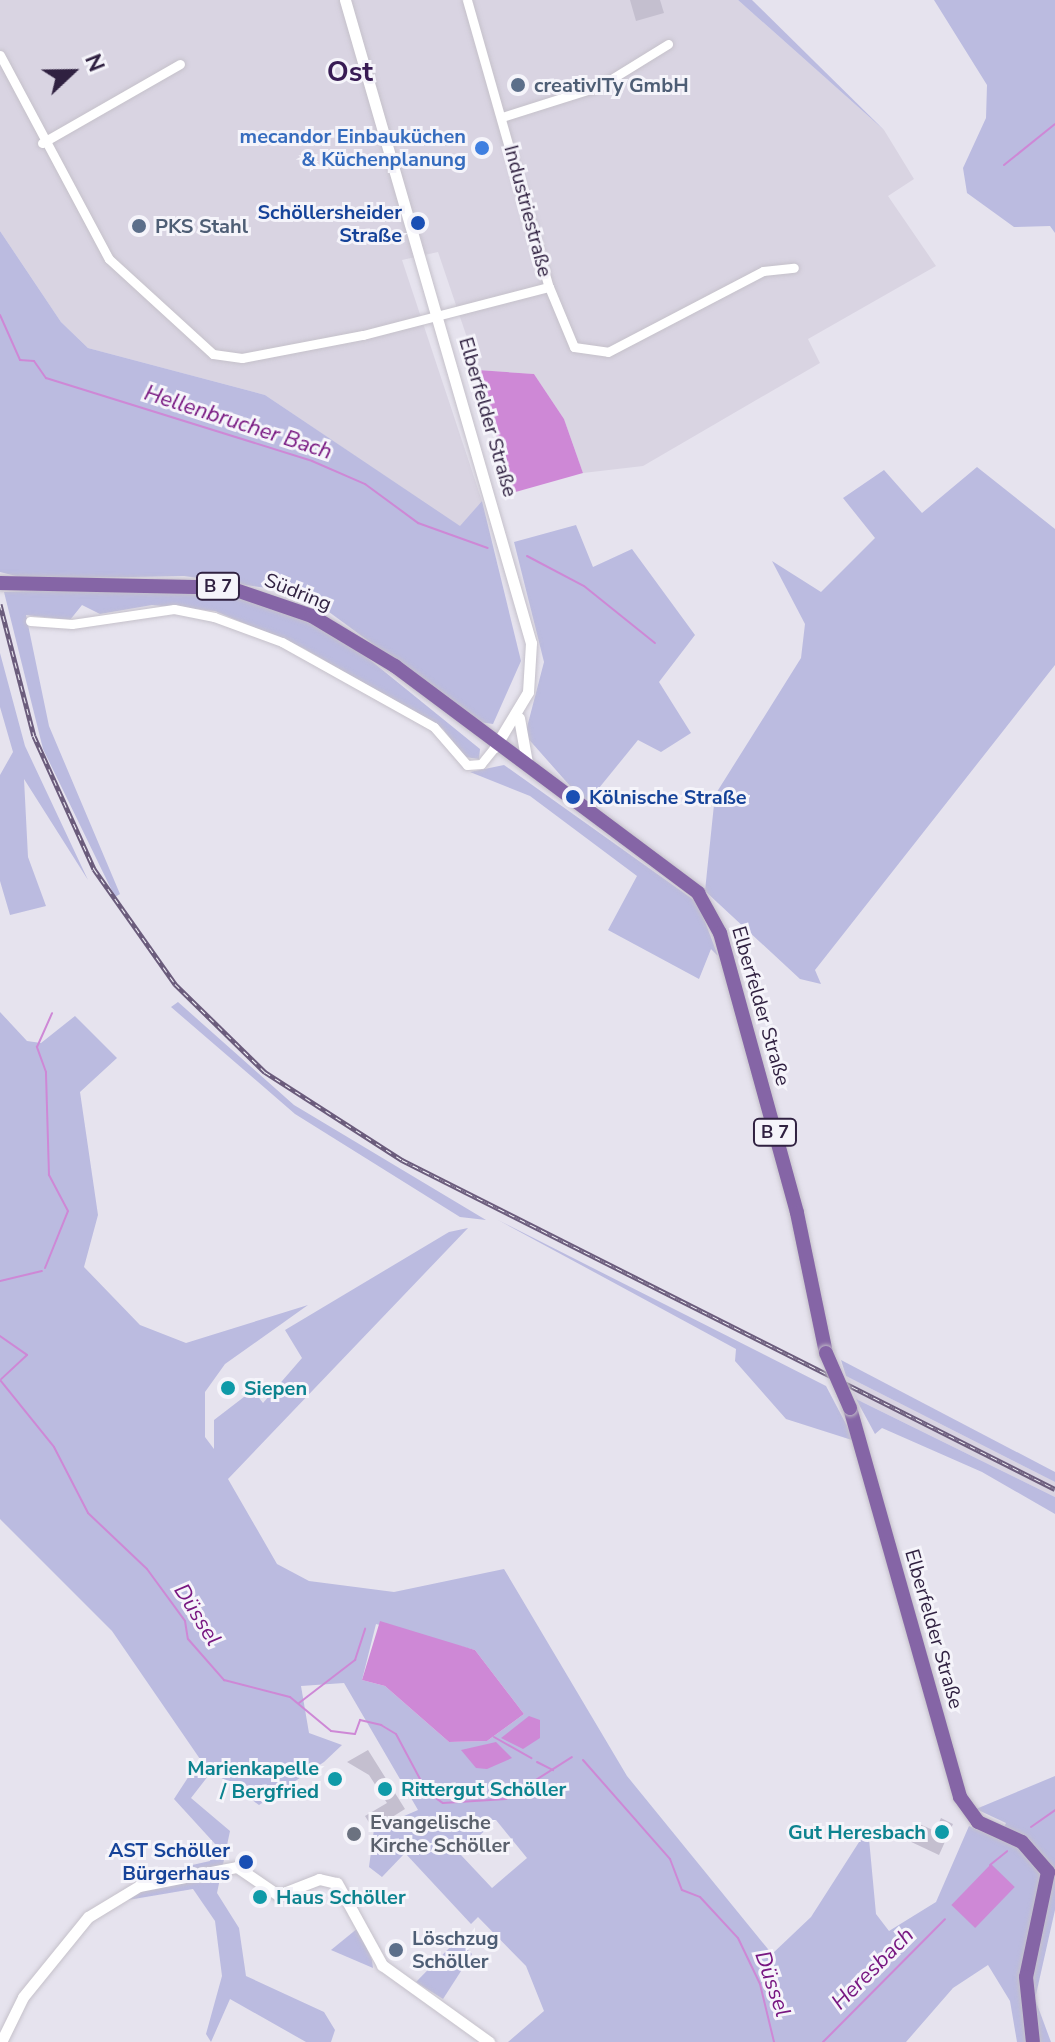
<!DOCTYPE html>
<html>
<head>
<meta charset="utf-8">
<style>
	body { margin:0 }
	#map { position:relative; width:1055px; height:2042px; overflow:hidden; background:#e6e3ee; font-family:"Nunito Sans",sans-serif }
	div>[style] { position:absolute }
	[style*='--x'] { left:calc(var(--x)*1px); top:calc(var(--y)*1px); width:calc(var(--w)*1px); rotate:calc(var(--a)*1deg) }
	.built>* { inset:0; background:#d9d4e2 }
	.green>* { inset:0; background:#bbbbe0 }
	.water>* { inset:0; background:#ce88d6; transform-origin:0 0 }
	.stream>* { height:2px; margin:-1px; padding:0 1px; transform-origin:1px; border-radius:1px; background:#ce88d6 }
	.building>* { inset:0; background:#c4bfcf }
	.roads { filter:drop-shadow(0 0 2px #c5c1ca) drop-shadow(0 0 2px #c5c1ca) }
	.minor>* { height:9px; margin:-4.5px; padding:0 4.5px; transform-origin:4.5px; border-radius:4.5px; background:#fff }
	.tertiary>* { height:11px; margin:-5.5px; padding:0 5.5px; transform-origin:5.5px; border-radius:5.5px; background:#fff }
	.primary>* { height:14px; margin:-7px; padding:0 7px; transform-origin:7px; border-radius:7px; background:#8565a6 }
	.rail>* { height:5px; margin-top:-2.5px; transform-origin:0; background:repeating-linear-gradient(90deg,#f5f4fa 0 6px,#6b5c7c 0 12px); box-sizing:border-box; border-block:2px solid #6b5c7c }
	.bridges { filter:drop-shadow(0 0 2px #c5c1ca) drop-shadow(0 0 2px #c5c1ca) }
	.primary-bridge>* { height:14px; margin:-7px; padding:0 7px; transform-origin:7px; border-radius:7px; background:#8565a6 }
	.dots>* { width:22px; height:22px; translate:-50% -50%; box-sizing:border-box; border:4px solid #f5f4fa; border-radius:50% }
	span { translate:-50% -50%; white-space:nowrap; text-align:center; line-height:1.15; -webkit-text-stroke:6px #f5f4fa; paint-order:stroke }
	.shield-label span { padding:2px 6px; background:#f5f4fa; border:2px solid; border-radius:6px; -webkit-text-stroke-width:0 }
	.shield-label { font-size:18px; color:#302141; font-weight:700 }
	.service-label { font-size:20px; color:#4e5e75; font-weight:700 }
	.left { translate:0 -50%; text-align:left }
	.shop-label { font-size:20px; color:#366cbe; font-weight:700 }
	.right { translate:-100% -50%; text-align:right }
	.street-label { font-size:20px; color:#302141 }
	.transit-label { font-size:20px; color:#164399; font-weight:700 }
	.culture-label { font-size:20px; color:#0d838f; font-weight:700 }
	.worship-label { font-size:20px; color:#5b616d; font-weight:700 }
	.water-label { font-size:22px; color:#781781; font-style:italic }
	.district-label { font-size:28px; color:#381b54; font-weight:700 }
	.north { position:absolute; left:32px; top:32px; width:80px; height:80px; -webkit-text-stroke:6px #f5f4fa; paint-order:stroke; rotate:68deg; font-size:22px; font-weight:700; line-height:32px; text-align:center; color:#302141 }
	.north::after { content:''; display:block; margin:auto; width:28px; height:36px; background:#302141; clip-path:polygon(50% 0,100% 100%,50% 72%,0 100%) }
</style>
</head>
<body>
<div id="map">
	<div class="built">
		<i style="clip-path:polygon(0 0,738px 0,884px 130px,914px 179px,888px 196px,936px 266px,808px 339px,820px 363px,643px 466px,583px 473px,564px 419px,534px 374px,478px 370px,438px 252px,402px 260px,482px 501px,460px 527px,265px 395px,88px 348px,61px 322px,0 231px)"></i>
		<i style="clip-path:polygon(846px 1376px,1055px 1482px,1055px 1497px,856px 1399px)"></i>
	</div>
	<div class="green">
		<i style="clip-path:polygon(738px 0,752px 0,884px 130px)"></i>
		<i style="clip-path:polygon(934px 0,1055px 0,1055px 233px,1050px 226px,1014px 227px,967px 193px,963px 168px,986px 118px,987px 85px)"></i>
		<i style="clip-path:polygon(0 231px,61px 322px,88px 348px,265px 395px,460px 526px,482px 501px,521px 661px,493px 724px,479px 722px,329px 612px,280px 590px,184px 576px,28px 579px,0 572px)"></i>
		<i style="clip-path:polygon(977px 467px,1055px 529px,1055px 665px,815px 970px,821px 984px,800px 979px,705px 891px,715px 795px,801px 658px,805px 624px,772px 561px,821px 592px,875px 538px,843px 498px,884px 470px,922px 513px)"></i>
		<i style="clip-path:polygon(576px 525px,593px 567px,632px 549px,695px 635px,659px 682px,691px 733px,661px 752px,638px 740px,586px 804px,525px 735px,544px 662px,514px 542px)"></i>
		<i style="clip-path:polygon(95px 589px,220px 592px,278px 607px,343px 638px,480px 749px,479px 759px,465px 757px,443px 729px,303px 648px,215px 611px,152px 605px,100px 614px,82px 605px,70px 620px,26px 615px,49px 726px,120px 894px,115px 897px,43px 749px,4px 592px)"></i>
		<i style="clip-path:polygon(0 653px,25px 746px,88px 880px,24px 779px,28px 857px,46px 906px,10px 915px,0 881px,0 775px,13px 752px,0 707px)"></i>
		<i style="clip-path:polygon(504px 765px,698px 903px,718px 956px,711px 949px,699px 979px,608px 930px,637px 876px,530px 796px,470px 772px)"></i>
		<i style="clip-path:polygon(178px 1002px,294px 1105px,486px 1220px,460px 1217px,295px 1114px,171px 1007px)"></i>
		<i style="clip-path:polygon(evenodd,0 1012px,27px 1041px,41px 1043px,75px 1016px,117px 1058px,80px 1092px,98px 1215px,84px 1267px,140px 1325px,186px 1343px,308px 1305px,225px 1364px,205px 1392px,205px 1437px,214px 1449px,214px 1420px,253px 1390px,263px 1403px,302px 1358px,285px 1330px,449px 1232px,468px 1228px,228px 1479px,277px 1564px,309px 1581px,394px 1592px,504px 1569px,627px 1776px,772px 1954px,811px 1917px,868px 1828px,876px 1914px,889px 1931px,936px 1902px,969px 1826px,999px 1839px,1006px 1823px,976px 1809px,1055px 1776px,1055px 1910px,1035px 1999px,1051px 2042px,1017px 2042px,1010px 2001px,988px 1965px,953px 1988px,906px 2042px,508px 2042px,544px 2011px,526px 1966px,478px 1917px,471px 1924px,405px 1853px,382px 1877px,369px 1867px,374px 1829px,418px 1810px,344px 1683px,301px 1686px,309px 1733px,342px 1745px,324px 1762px,259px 1805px,212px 1771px,191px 1798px,230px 1831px,217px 1893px,239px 1928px,246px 1976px,324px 2012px,335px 2030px,331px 2042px,306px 2042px,230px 1999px,211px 2042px,206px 2034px,222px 1976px,215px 1921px,193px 1889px,122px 1901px,82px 1926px,131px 1893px,168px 1880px,170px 1870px,210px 1861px,216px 1845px,174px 1799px,200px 1759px,112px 1631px,0 1519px,0 1012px,376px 1624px,475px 1650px,524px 1714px,487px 1741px,449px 1742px,385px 1686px,362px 1680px,376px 1624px,0 1012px,496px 1820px,527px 1858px,492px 1888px,460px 1854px,496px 1820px)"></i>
		<i style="clip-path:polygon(498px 1220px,826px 1386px,855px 1441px,786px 1419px,735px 1361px,736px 1349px)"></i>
		<i style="clip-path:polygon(841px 1360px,1055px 1472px,1055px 1482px,846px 1376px)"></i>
		<i style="clip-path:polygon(856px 1399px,1055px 1497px,1055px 1514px,982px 1472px,882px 1428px,875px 1434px)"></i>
		<i style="clip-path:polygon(358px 1928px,372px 1960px,373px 1968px,331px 1950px)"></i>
		<i style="clip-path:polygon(457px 1940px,472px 1954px,443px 1999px,416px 1982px)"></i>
	</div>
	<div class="water">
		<i style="clip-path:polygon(478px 370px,534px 374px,564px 419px,583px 473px,512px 493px)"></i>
		<i style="clip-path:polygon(380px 1621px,475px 1650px,524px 1714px,487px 1741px,449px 1742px,385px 1686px,362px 1680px)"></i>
		<i style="clip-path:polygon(529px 1716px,540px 1720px,540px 1738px,523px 1749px,501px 1738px)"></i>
		<i style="clip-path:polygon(496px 1742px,512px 1758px,487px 1769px,476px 1768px,461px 1750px)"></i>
		<i style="left:991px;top:1864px;width:33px;height:57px;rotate:44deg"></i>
	</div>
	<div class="stream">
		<i style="--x:1004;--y:165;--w:65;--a:-38.8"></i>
		<i style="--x:0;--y:315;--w:49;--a:66"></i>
		<i style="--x:20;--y:360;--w:14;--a:4"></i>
		<i style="--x:34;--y:361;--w:21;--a:55"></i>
		<i style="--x:46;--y:378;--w:279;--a:17.3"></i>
		<i style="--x:312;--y:461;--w:58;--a:23.5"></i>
		<i style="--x:365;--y:484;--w:66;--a:36.3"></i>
		<i style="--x:418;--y:523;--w:74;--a:19.7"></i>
		<i style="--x:527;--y:556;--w:64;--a:27.8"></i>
		<i style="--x:584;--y:586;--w:91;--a:38.8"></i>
		<i style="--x:45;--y:1268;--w:61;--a:-68"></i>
		<i style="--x:68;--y:1211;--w:41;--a:-117.8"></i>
		<i style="--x:49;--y:1175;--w:103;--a:-91.7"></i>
		<i style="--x:46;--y:1072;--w:27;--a:-110"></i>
		<i style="--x:37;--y:1047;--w:37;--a:-66"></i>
		<i style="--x:0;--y:1281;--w:43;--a:-13.4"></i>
		<i style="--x:0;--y:1336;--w:33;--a:35"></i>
		<i style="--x:27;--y:1355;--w:35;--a:137"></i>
		<i style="--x:0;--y:1380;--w:86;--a:51.1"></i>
		<i style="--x:54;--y:1447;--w:74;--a:62.7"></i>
		<i style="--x:88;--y:1513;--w:81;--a:43.5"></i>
		<i style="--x:147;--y:1569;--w:64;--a:53.8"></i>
		<i style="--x:185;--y:1621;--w:18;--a:81"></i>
		<i style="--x:188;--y:1639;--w:55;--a:48.7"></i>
		<i style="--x:224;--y:1680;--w:68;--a:14.4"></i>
		<i style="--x:290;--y:1697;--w:53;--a:39.7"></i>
		<i style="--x:331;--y:1731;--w:24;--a:7"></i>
		<i style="--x:355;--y:1734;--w:15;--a:-70"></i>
		<i style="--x:360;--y:1720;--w:22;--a:13"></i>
		<i style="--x:381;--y:1725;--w:17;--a:31"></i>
		<i style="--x:396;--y:1734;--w:66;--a:61.9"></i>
		<i style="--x:427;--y:1792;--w:19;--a:35"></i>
		<i style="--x:443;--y:1803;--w:63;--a:-3.6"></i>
		<i style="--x:506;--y:1799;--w:78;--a:-32.5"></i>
		<i style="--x:299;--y:1703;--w:71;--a:-37.5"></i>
		<i style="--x:355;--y:1660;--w:33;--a:-72"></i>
		<i style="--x:494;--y:1737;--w:43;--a:29.6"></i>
		<i style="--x:583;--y:1760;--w:132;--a:48.7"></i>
		<i style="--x:670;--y:1859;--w:33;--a:69"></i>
		<i style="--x:682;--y:1890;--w:19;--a:21"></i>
		<i style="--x:700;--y:1897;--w:56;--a:47.2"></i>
		<i style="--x:738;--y:1938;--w:51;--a:64.4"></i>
		<i style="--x:760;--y:1984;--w:60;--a:76.4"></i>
		<i style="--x:537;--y:1762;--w:18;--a:27"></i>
		<i style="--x:1031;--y:1827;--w:29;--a:-35"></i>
		<i style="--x:990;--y:1865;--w:22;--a:-39"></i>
		<i style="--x:823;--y:2042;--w:173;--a:-45.2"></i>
	</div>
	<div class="building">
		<i style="clip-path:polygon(630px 0,660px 0,664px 13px,636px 21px)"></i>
		<i style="clip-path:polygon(368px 1750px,405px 1809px,373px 1829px,365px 1816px,387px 1803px,369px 1775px,347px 1762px)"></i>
		<i style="clip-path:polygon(941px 1818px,953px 1824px,939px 1855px,907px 1840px,915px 1822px,935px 1831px)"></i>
	</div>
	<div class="roads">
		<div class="minor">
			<i style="--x:467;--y:0;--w:298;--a:74.1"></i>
			<i style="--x:549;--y:287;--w:65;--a:67.4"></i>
			<i style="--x:574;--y:347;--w:34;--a:8"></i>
			<i style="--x:608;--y:352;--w:175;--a:-27.6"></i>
			<i style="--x:763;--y:271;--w:31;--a:-6"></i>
			<i style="--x:0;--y:55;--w:231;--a:61.9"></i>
			<i style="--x:109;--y:259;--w:141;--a:42.4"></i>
			<i style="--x:213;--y:354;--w:29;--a:8"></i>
			<i style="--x:242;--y:358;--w:123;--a:-10.8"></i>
			<i style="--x:363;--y:335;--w:192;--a:-14.5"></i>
			<i style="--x:502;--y:117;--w:103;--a:-17.6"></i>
			<i style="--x:600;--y:86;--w:80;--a:-31.7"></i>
			<i style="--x:42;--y:143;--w:159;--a:-29.8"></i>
			<i style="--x:30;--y:621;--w:42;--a:4.1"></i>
			<i style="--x:72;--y:624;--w:103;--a:-8.4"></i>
			<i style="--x:174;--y:609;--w:41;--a:11.3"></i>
			<i style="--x:214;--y:617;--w:72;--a:20.2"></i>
			<i style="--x:282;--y:642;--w:174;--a:29.2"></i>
			<i style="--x:434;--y:727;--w:50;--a:49"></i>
			<i style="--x:467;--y:765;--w:14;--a:-4"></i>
			<i style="--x:481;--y:764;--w:22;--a:-51"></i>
		</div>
		<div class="tertiary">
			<i style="--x:345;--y:0;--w:669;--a:73.87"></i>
			<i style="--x:531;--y:643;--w:49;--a:93.5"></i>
			<i style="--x:528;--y:692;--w:64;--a:121"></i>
			<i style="--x:519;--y:718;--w:46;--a:79.9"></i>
			<i style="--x:1;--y:2042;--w:50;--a:-63.9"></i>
			<i style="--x:23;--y:1997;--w:103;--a:-50.9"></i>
			<i style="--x:88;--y:1917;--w:60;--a:-31.3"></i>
			<i style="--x:139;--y:1886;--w:100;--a:-11"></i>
			<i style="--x:237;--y:1867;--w:50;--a:34.3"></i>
			<i style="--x:278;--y:1895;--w:44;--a:-21.3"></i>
			<i style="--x:319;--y:1879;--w:18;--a:13"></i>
			<i style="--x:337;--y:1883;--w:94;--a:61.2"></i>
			<i style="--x:382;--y:1965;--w:132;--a:35.7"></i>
		</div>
		<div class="primary">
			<i style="--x:0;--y:583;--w:230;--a:1.2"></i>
			<i style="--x:230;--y:588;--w:87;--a:18.9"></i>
			<i style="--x:312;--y:616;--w:97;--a:31.1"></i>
			<i style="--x:395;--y:666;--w:379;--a:36.8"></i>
			<i style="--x:698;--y:893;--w:46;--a:61.2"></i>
			<i style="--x:720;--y:933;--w:290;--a:74.6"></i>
			<i style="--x:797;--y:1213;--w:143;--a:78.3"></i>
			<i style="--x:850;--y:1408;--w:404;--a:74.2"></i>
			<i style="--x:960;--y:1797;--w:31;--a:54"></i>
			<i style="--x:978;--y:1822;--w:48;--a:24.4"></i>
			<i style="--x:1022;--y:1842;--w:40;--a:49"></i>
			<i style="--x:1048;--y:1872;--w:107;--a:101.8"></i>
			<i style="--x:1026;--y:1977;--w:65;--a:83.9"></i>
		</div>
	</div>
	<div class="rail">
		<i style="--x:0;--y:604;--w:136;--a:75.6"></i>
		<i style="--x:34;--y:736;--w:146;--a:65.7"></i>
		<i style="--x:94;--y:869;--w:141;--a:54.8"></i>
		<i style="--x:175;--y:984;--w:126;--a:44.4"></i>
		<i style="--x:265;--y:1072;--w:163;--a:32.7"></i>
		<i style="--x:402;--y:1160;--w:731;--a:26.74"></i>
	</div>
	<div class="bridges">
		<div class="primary-bridge">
			<i style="--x:826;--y:1353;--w:60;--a:66.4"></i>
		</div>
	</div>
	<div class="dots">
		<i style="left:518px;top:85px;background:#5c6f8a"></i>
		<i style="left:482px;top:148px;background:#3f7fe0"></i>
		<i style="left:418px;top:223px;background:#1a4fb4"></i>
		<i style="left:139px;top:226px;background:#5c6f8a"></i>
		<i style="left:573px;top:797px;background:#1a4fb4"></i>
		<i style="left:228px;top:1388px;background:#0f9aa8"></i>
		<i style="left:335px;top:1779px;background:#0f9aa8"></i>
		<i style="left:385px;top:1789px;background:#0f9aa8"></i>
		<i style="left:942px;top:1832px;background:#0f9aa8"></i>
		<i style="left:354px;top:1834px;background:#6b7280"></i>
		<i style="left:246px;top:1862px;background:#1a4fb4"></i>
		<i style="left:260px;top:1897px;background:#0f9aa8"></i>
		<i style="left:396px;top:1950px;background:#5c6f8a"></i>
	</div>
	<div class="shield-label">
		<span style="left:218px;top:586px">B 7</span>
		<span style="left:775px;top:1132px">B 7</span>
	</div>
	<div class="service-label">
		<span class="left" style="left:534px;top:85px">creativITy GmbH</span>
		<span class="left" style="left:155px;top:226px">PKS Stahl</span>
		<span class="left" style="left:412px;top:1950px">Löschzug<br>Schöller</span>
	</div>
	<div class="shop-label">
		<span class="right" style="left:466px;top:148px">mecandor Einbauküchen<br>&amp; Küchenplanung</span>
	</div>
	<div class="street-label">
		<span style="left:528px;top:211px;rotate:75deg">Industriestraße</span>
		<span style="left:488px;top:417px;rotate:74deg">Elberfelder Straße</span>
		<span style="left:298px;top:592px;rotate:22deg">Südring</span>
		<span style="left:761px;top:1006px;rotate:74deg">Elberfelder Straße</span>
		<span style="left:934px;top:1629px;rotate:74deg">Elberfelder Straße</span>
	</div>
	<div class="transit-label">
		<span class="right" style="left:402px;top:224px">Schöllersheider<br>Straße</span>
		<span class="left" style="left:589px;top:797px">Kölnische Straße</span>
		<span class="right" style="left:230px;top:1862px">AST Schöller<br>Bürgerhaus</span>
	</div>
	<div class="culture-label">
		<span class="left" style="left:244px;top:1388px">Siepen</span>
		<span class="right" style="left:319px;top:1780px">Marienkapelle<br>/ Bergfried</span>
		<span class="left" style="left:401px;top:1789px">Rittergut Schöller</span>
		<span class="right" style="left:926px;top:1832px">Gut Heresbach</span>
		<span class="left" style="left:276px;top:1897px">Haus Schöller</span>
	</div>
	<div class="worship-label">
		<span class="left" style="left:370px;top:1834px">Evangelische<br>Kirche Schöller</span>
	</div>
	<div class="water-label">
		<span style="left:238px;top:423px;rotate:18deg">Hellenbrucher Bach</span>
		<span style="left:197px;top:1615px;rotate:58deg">Düssel</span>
		<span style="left:873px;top:1969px;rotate:-45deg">Heresbach</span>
		<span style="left:772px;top:1984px;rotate:71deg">Düssel</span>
	</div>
	<div class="district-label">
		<span style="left:350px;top:72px">Ost</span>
	</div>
	<div class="north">N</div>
</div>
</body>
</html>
